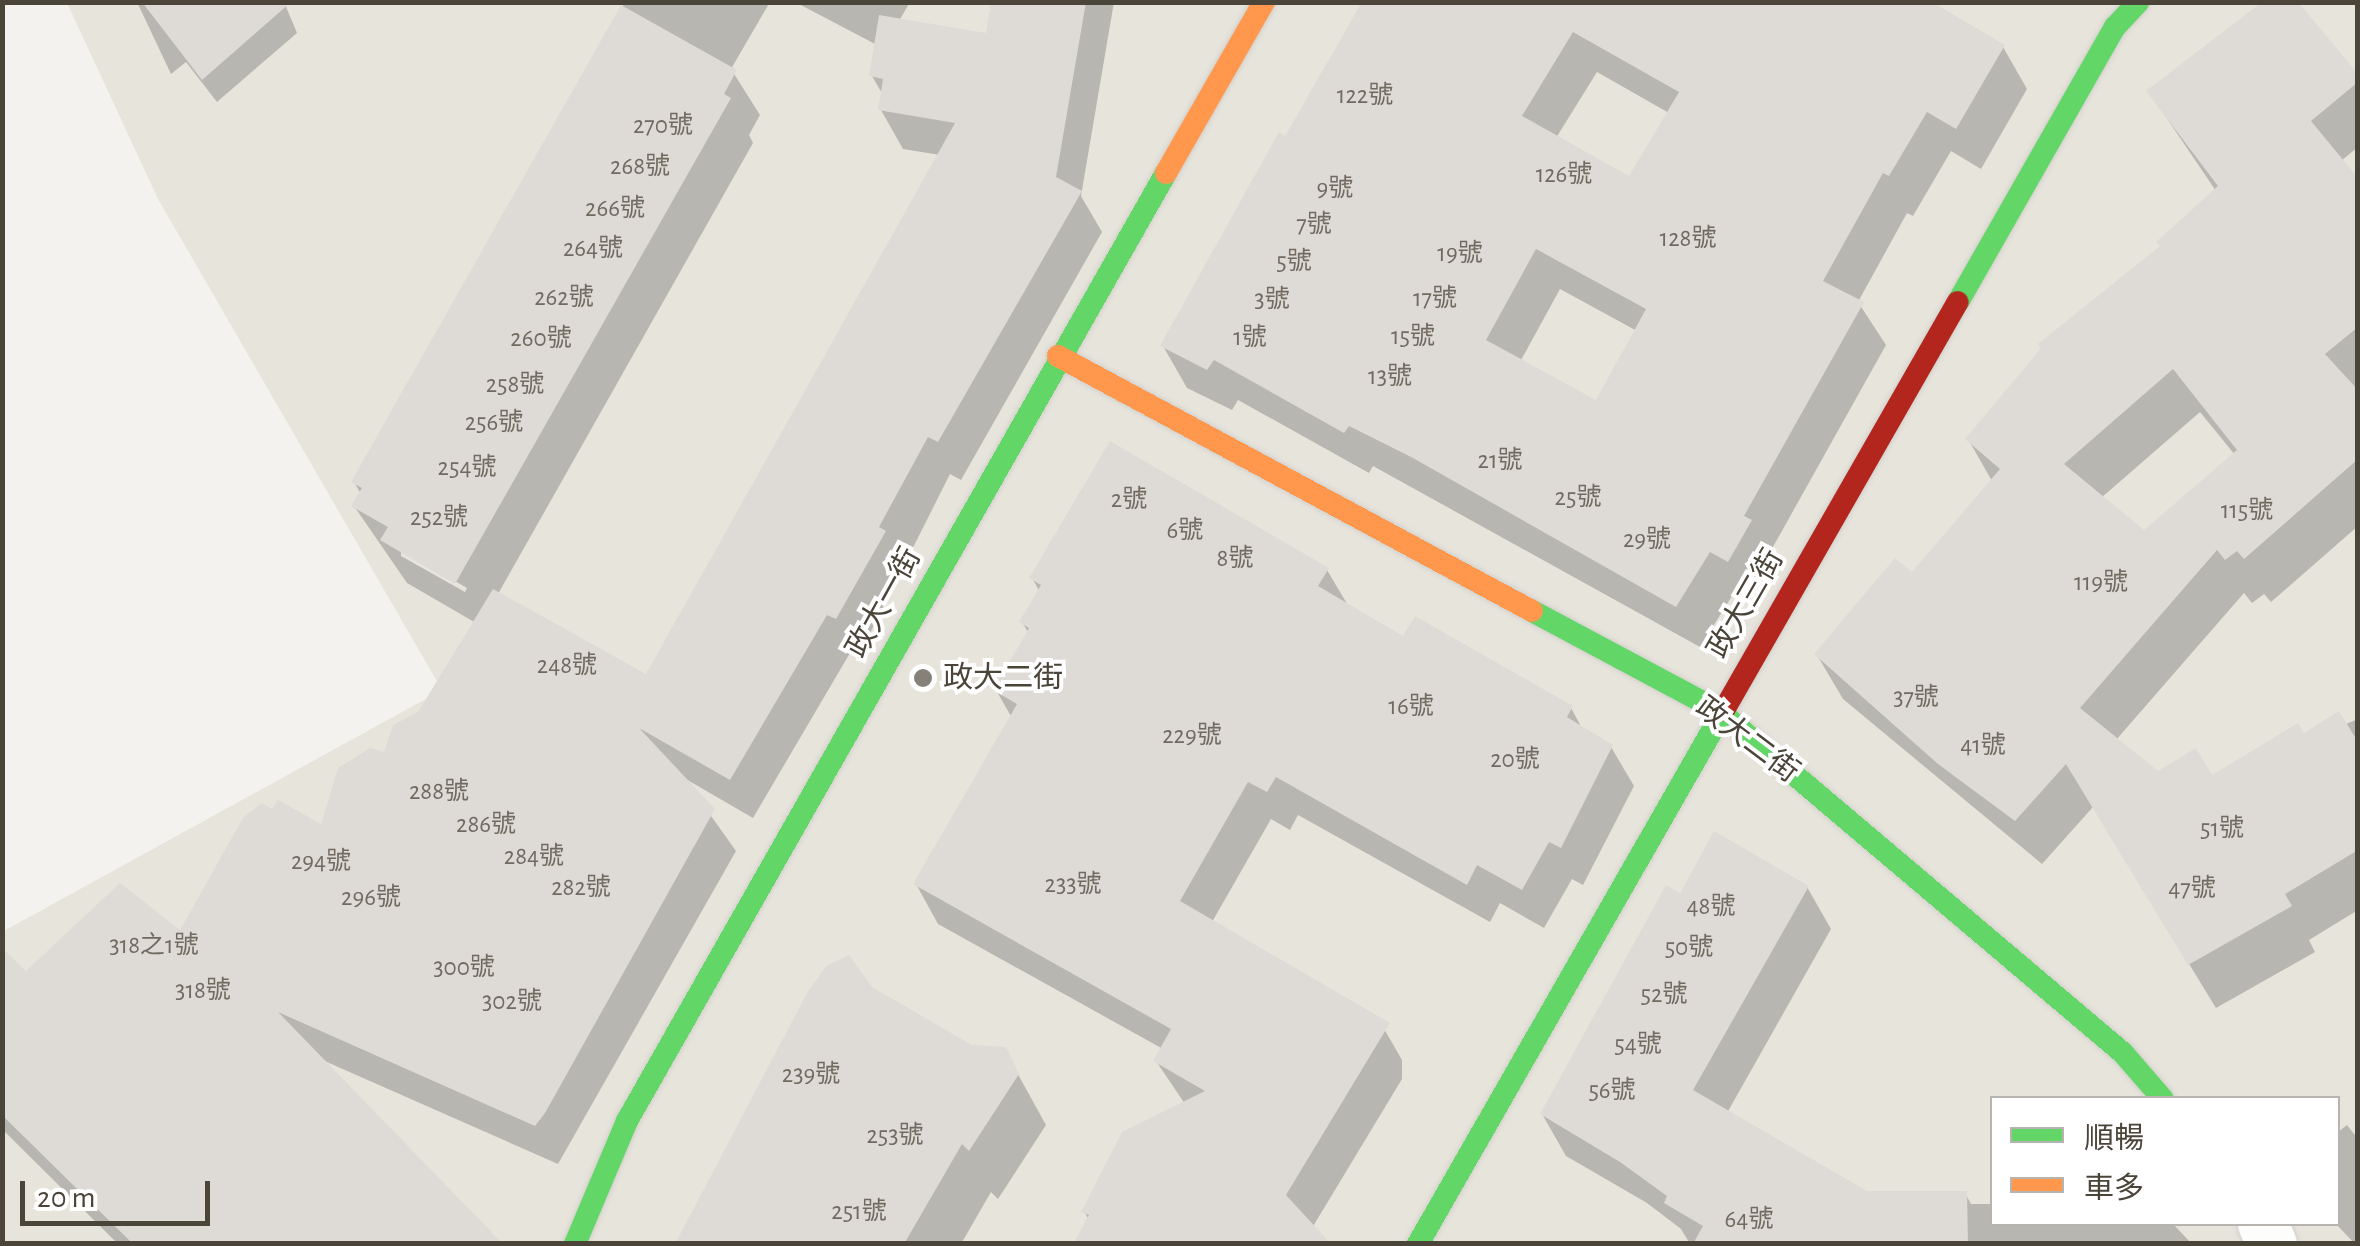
<!DOCTYPE html>
<html>
<head>
<meta charset="utf-8">
<style>
	body { margin:0 }
	#map { position:relative; width:2360px; height:1246px; overflow:hidden; background:#f4f2ee; font-family:"Alegreya Sans","Noto Sans TC",sans-serif }
	div>[style] { position:absolute }
	[style*='--x'] { left:calc(var(--x)*1px); top:calc(var(--y)*1px); width:calc(var(--w)*1px); rotate:calc(var(--a)*1deg) }
	.residential>* { inset:0; background:#e7e4dc }
	.shadow>* { inset:0; background:#0003 }
	.building>* { inset:0; background:#dedbd6 }
	.roads { filter:drop-shadow(0 0 2px #d2d0cb) drop-shadow(0 0 2px #d2d0cb) }
	.street>* { height:50px; margin:-25px; padding:0 25px; transform-origin:25px; border-radius:25px; background:#fdfdfc }
	.fast>* { height:22px; margin:-11px; padding:0 11px; transform-origin:11px; border-radius:11px; background:#63d668 }
	.slow>* { height:22px; margin:-11px; padding:0 11px; transform-origin:11px; border-radius:11px; background:#ff974d }
	.jam>* { height:22px; margin:-11px; padding:0 11px; transform-origin:11px; border-radius:11px; background:#b3261e }
	.dots>* { width:28px; height:28px; translate:-50% -50%; box-sizing:border-box; border:5px solid #fff; border-radius:50% }
	span { translate:-50% -50%; white-space:nowrap; text-align:center; line-height:1.15; -webkit-text-stroke:8px #fff; paint-order:stroke }
	.number-label { font-size:25px; color:#706a61 }
	.number-label span { -webkit-text-stroke-width:0 }
	.street-label { font-size:30px; color:#4b4439 }
	.poi-label { font-size:30px; color:#4b4439 }
	.left { translate:0 -50%; text-align:left }
	.frame { position:absolute; inset:0; border:5px solid #4b4439; pointer-events:none }
	.legend { position:absolute; left:1990px; top:1096px; width:350px; height:130px; box-sizing:border-box; background:#fff; border:2px solid #b7b4b0; margin:0; padding:12px 18px; list-style:none; font-size:30px; color:#4b4439 }
	.legend li { display:flex; align-items:center; gap:20px; height:50px }
	.legend b { width:50px; border:2px solid #b7b4b0 }
	.scale { position:absolute; left:20px; top:1181px; width:190px; height:45px; box-sizing:border-box; border:5px solid #4b4439; border-top:0; padding-left:12px; font-size:30px; line-height:35px; white-space:nowrap; color:#4b4439; -webkit-text-stroke:8px #fff; paint-order:stroke }
</style>
</head>
<body>
<div id="map">
	<div class="residential">
		<i style="clip-path:polygon(evenodd,67px 3px,2357px 3px,2357px 1243px,3px 1243px,2px 932px,442px 690px,158px 199px,67px 3px,1992px 1098px,2338px 1098px,2338px 1224px,1992px 1224px,1992px 1098px)"></i>
	</div>
	<div class="shadow">
		<i style="clip-path:polygon(137px 2px,284px 2px,297px 33px,217px 102px,186px 62px,171px 74px)"></i>
		<i style="clip-path:polygon(evenodd,625px 2px,770px 2px,731px 69px,760px 115px,749px 135px,753px 143px,498px 594px,647px 678px,940px 155px,903px 149px,881px 110px,883px 95px,872px 76px,877px 45px,795px 2px,910px 2px,899px 21px,988px 36px,994px 2px,1114px 2px,1081px 196px,1102px 232px,961px 480px,950px 474px,858px 657px,850px 653px,753px 818px,684px 778px,736px 851px,558px 1164px,320px 1059px,499px 1244px,118px 1244px,2px 1129px,2px 986px,181px 934px,323px 828px,420px 714px,476px 623px,407px 583px,354px 506px,361px 494px,354px 482px,625px 2px,401px 550px,467px 588px,465px 592px,401px 556px,401px 550px)"></i>
		<i style="clip-path:polygon(evenodd,1365px 2px,2003px 47px,2027px 89px,1981px 169px,1951px 151px,1913px 216px,1907px 213px,1858px 302px,1886px 345px,1769px 554px,1775px 564px,1752px 602px,1734px 593px,1700px 647px,1373px 466px,1369px 473px,1238px 400px,1232px 410px,1187px 388px,1163px 346px,1365px 2px,1597px 72px,1669px 113px,1630px 180px,1556px 138px,1597px 72px,1365px 2px,1560px 289px,1637px 331px,1597px 403px,1520px 362px,1560px 289px)"></i>
		<i style="clip-path:polygon(evenodd,2358px 78px,2358px 147px,2341px 161px,2358px 182px,2358px 526px,2271px 602px,2264px 594px,2252px 603px,2244px 593px,2116px 740px,2158px 774px,2211px 779px,2358px 719px,2358px 910px,2309px 940px,2315px 952px,2216px 1008px,2093px 807px,2042px 864px,1843px 699px,1817px 655px,1912px 575px,1992px 481px,1968px 439px,2216px 191px,2149px 92px,2358px 78px,2200px 412px,2235px 455px,2144px 533px,2101px 498px,2200px 412px)"></i>
		<i style="clip-path:polygon(1327px 570px,1349px 607px,1404px 640px,1571px 708px,1583px 730px,1611px 747px,1634px 786px,1583px 885px,1572px 879px,1544px 928px,1500px 903px,1490px 922px,1298px 815px,1290px 830px,1271px 819px,1212px 922px,1379px 1020px,1402px 1060px,1402px 1079px,1312px 1228px,1089px 1220px,1084px 1211px,1185px 1104px,1156px 1061px,1163px 1049px,938px 924px,916px 884px,1012px 718px,996px 690px,1029px 634px,1022px 622px,1040px 592px,1032px 578px)"></i>
		<i style="clip-path:polygon(1807px 887px,1831px 929px,1727px 1113px,1866px 1193px,1965px 1193px,1971px 1204px,1992px 1204px,1992px 1224px,2173px 1224px,2192px 1244px,1690px 1244px,1681px 1229px,1647px 1203px,1566px 1156px,1542px 1114px,1680px 896px)"></i>
		<i style="clip-path:polygon(871px 989px,971px 1047px,1004px 1049px,1046px 1125px,998px 1199px,991px 1192px,961px 1244px,678px 1244px)"></i>
		<i style="clip-path:polygon(2347px 1125px,2358px 1139px,2355px 1244px,2336px 1224px,2338px 1132px)"></i>
	</div>
	<div class="building">
		<i style="clip-path:polygon(142px 2px,291px 2px,202px 80px)"></i>
		<i style="clip-path:polygon(991px 2px,1086px 2px,1056px 177px,1082px 191px,938px 442px,928px 437px,879px 527px,886px 531px,836px 619px,827px 615px,730px 780px,639px 728px,715px 809px,545px 1113px,535px 1126px,278px 1012px,503px 1244px,133px 1244px,2px 1115px,2px 948px,26px 971px,120px 883px,180px 930px,243px 818px,262px 803px,272px 809px,278px 800px,321px 824px,338px 768px,370px 748px,384px 752px,393px 725px,418px 712px,493px 589px,646px 674px,955px 123px,878px 110px,883px 79px,869px 76px,879px 15px,986px 33px)"></i>
		<i style="clip-path:polygon(evenodd,1362px 2px,1932px 2px,2005px 45px,1956px 129px,1927px 112px,1889px 176px,1883px 173px,1823px 281px,1864px 302px,1744px 516px,1752px 520px,1728px 562px,1710px 552px,1676px 607px,1413px 458px,1349px 426px,1344px 433px,1214px 360px,1207px 370px,1160px 346px,1279px 132px,1285px 136px,1362px 2px,1573px 32px,1679px 92px,1629px 176px,1522px 116px,1573px 32px,1362px 2px,1536px 249px,1646px 309px,1596px 400px,1486px 340px,1536px 249px)"></i>
		<i style="clip-path:polygon(evenodd,2262px 2px,2298px 2px,2358px 74px,2358px 82px,2311px 121px,2358px 178px,2358px 327px,2325px 354px,2358px 390px,2358px 459px,2244px 559px,2237px 551px,2225px 560px,2217px 550px,2080px 708px,2158px 771px,2196px 748px,2212px 775px,2298px 723px,2304px 733px,2339px 711px,2358px 742px,2358px 850px,2285px 894px,2292px 906px,2188px 965px,2066px 764px,2015px 821px,1938px 764px,1814px 654px,1895px 558px,1912px 572px,2000px 469px,1965px 439px,2041px 348px,2038px 344px,2160px 246px,2156px 242px,2218px 186px,2146px 91px,2262px 2px,2173px 369px,2237px 450px,2144px 530px,2064px 464px,2173px 369px)"></i>
		<i style="clip-path:polygon(621px 5px,737px 70px,724px 94px,731px 98px,455px 584px,380px 540px,388px 527px,351px 506px,362px 488px,351px 482px)"></i>
		<i style="clip-path:polygon(1110px 441px,1329px 568px,1318px 586px,1403px 636px,1415px 616px,1573px 706px,1567px 717px,1613px 745px,1561px 848px,1549px 842px,1522px 890px,1477px 865px,1467px 885px,1276px 777px,1267px 792px,1248px 782px,1180px 901px,1390px 1023px,1286px 1195px,1331px 1244px,1073px 1244px,1089px 1215px,1081px 1212px,1122px 1132px,1205px 1091px,1153px 1061px,1171px 1029px,913px 884px,1017px 704px,993px 690px,1029px 628px,1019px 622px,1041px 585px,1029px 578px)"></i>
		<i style="clip-path:polygon(1714px 831px,1809px 886px,1693px 1090px,1867px 1191px,1967px 1191px,1968px 1244px,1693px 1244px,1703px 1226px,1664px 1203px,1667px 1196px,1620px 1162px,1540px 1114px,1666px 885px,1680px 893px)"></i>
		<i style="clip-path:polygon(849px 955px,872px 987px,972px 1045px,1006px 1047px,1019px 1074px,969px 1151px,962px 1144px,904px 1244px,675px 1244px,807px 993px,826px 966px)"></i>
	</div>
	<div class="roads">
		<div class="street">
			<i style="--x:2263;--y:1224;--w:22;--a:66"></i>
		</div>
		<div class="fast">
			<i style="--x:1958;--y:302;--w:317;--a:-60.3"></i>
			<i style="--x:2115;--y:27;--w:34;--a:-47"></i>
			<i style="--x:1532;--y:611;--w:212;--a:28.1"></i>
			<i style="--x:1719;--y:711;--w:529;--a:40.25"></i>
			<i style="--x:2123;--y:1053;--w:60;--a:49.1"></i>
			<i style="--x:575;--y:1244;--w:134;--a:-67.1"></i>
			<i style="--x:627;--y:1121;--w:1091;--a:-60.38"></i>
			<i style="--x:1418;--y:1244;--w:615;--a:-60.19"></i>
		</div>
		<div class="slow">
			<i style="--x:1166;--y:173;--w:197;--a:-60.2"></i>
			<i style="--x:1058;--y:356;--w:538;--a:28.28"></i>
		</div>
		<div class="jam">
			<i style="--x:1724;--y:710;--w:470;--a:-60.2"></i>
		</div>
	</div>
	<div class="dots">
		<i style="left:923px;top:678px;background:#868178"></i>
	</div>
	<div class="number-label">
		<span style="left:1365px;top:96px">122號</span>
		<span style="left:663px;top:126px">270號</span>
		<span style="left:640px;top:167px">268號</span>
		<span style="left:1564px;top:175px">126號</span>
		<span style="left:1335px;top:189px">9號</span>
		<span style="left:615px;top:209px">266號</span>
		<span style="left:1314px;top:225px">7號</span>
		<span style="left:1688px;top:239px">128號</span>
		<span style="left:593px;top:249px">264號</span>
		<span style="left:1460px;top:254px">19號</span>
		<span style="left:1294px;top:262px">5號</span>
		<span style="left:564px;top:298px">262號</span>
		<span style="left:1435px;top:299px">17號</span>
		<span style="left:1272px;top:300px">3號</span>
		<span style="left:1413px;top:337px">15號</span>
		<span style="left:1250px;top:338px">1號</span>
		<span style="left:541px;top:339px">260號</span>
		<span style="left:1390px;top:377px">13號</span>
		<span style="left:515px;top:385px">258號</span>
		<span style="left:494px;top:423px">256號</span>
		<span style="left:1500px;top:461px">21號</span>
		<span style="left:467px;top:468px">254號</span>
		<span style="left:1578px;top:498px">25號</span>
		<span style="left:1129px;top:500px">2號</span>
		<span style="left:2247px;top:511px">115號</span>
		<span style="left:439px;top:518px">252號</span>
		<span style="left:1185px;top:531px">6號</span>
		<span style="left:1647px;top:540px">29號</span>
		<span style="left:1235px;top:559px">8號</span>
		<span style="left:2101px;top:583px">119號</span>
		<span style="left:567px;top:666px">248號</span>
		<span style="left:1916px;top:698px">37號</span>
		<span style="left:1411px;top:707px">16號</span>
		<span style="left:1192px;top:736px">229號</span>
		<span style="left:1983px;top:746px">41號</span>
		<span style="left:1515px;top:760px">20號</span>
		<span style="left:439px;top:792px">288號</span>
		<span style="left:486px;top:825px">286號</span>
		<span style="left:2222px;top:829px">51號</span>
		<span style="left:534px;top:857px">284號</span>
		<span style="left:321px;top:862px">294號</span>
		<span style="left:1073px;top:885px">233號</span>
		<span style="left:581px;top:888px">282號</span>
		<span style="left:2192px;top:889px">47號</span>
		<span style="left:371px;top:898px">296號</span>
		<span style="left:1711px;top:907px">48號</span>
		<span style="left:154px;top:946px">318之1號</span>
		<span style="left:1689px;top:948px">50號</span>
		<span style="left:464px;top:968px">300號</span>
		<span style="left:203px;top:991px">318號</span>
		<span style="left:1664px;top:995px">52號</span>
		<span style="left:512px;top:1002px">302號</span>
		<span style="left:1638px;top:1045px">54號</span>
		<span style="left:811px;top:1075px">239號</span>
		<span style="left:1612px;top:1091px">56號</span>
		<span style="left:895px;top:1136px">253號</span>
		<span style="left:859px;top:1212px">251號</span>
		<span style="left:1749px;top:1220px">64號</span>
	</div>
	<div class="street-label">
		<span style="left:884px;top:603px;rotate:-61deg">政大一街</span>
		<span style="left:1746px;top:604px;rotate:-60deg">政大三街</span>
		<span style="left:1747px;top:740px;rotate:37deg">政大二街</span>
	</div>
	<div class="poi-label">
		<span class="left" style="left:943px;top:678px">政大二街</span>
	</div>
	<div class="frame"></div>
	<ul class="legend">
	<li><b style="height:12px;background:#63d668"></b>順暢</li>
	<li><b style="height:12px;background:#ff974d"></b>車多</li>
	</ul>
	<div class="scale">20 m</div>
</div>
</body>
</html>
